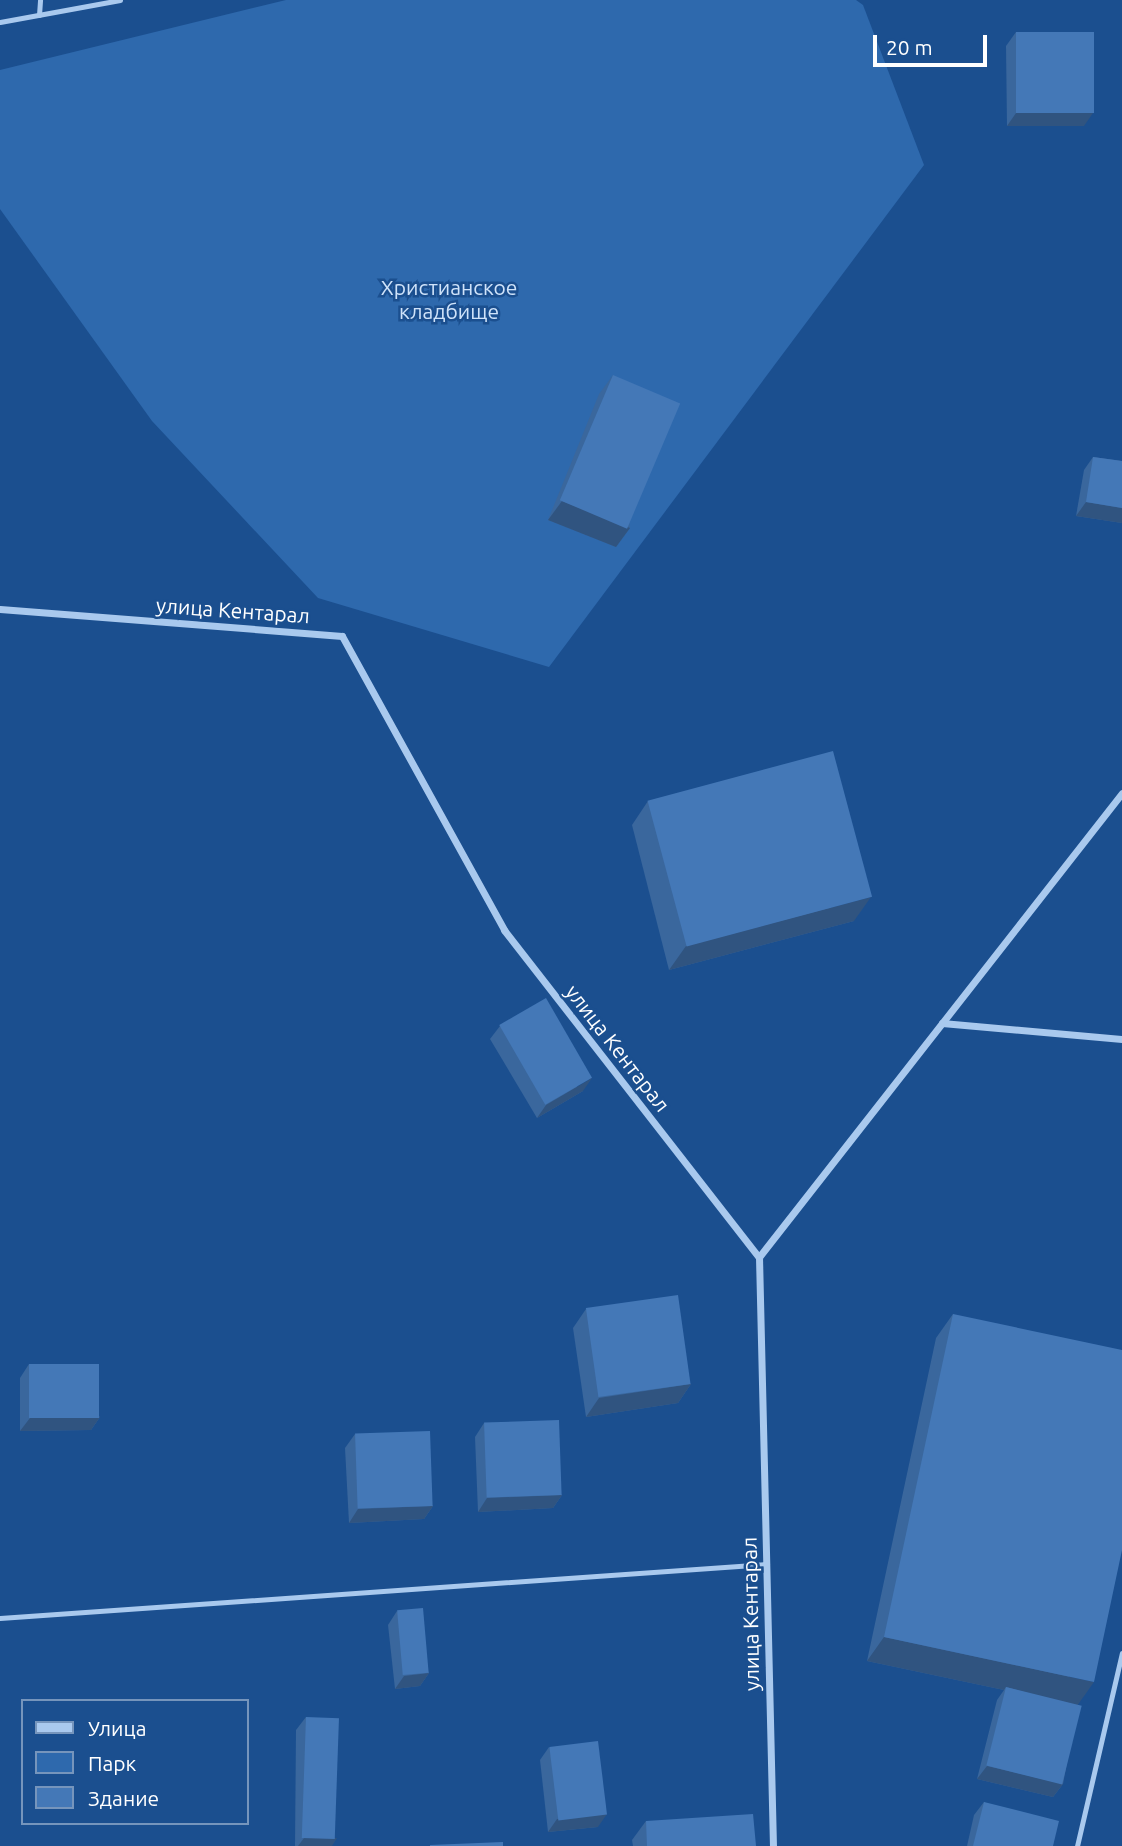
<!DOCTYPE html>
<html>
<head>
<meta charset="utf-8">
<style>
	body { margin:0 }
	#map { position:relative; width:1122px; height:1846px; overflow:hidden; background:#1b4f8f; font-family:Ubuntu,sans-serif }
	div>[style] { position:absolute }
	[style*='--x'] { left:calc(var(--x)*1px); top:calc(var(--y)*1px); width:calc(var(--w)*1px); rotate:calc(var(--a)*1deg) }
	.green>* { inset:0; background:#2e69ad }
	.service>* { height:5px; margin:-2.5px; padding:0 2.5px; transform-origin:2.5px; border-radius:2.5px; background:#a9c9ee }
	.minor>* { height:7px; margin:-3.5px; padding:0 3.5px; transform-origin:3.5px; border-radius:3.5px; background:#a9c9ee }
	.wall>* { inset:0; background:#3a679d }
	.shaded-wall>* { inset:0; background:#305480 }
	.building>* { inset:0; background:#4478b7; transform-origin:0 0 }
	span { translate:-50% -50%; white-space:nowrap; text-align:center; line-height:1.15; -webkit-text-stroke:5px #1b4f8f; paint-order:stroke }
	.park-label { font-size:21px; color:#cfe3fa }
	.street-label { font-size:21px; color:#fff }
	.legend { position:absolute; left:21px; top:1699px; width:228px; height:126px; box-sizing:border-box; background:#1b4f8f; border:2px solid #7695bc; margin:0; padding:9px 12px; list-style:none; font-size:21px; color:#fff }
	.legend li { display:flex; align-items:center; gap:14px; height:35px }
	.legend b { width:35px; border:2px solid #7695bc }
	.scale { position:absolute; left:873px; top:35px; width:114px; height:32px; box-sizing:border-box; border:4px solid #fff; border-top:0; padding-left:9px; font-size:21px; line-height:24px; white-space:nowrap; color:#fff; -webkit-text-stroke:5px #1b4f8f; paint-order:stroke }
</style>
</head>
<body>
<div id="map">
	<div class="green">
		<i style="clip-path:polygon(286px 0,856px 0,863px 5px,924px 165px,549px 667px,318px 598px,152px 421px,0 209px,0 70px)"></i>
	</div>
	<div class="service">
		<i style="--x:39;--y:15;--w:15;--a:-86"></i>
		<i style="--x:0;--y:22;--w:122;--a:-10.4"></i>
		<i style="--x:0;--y:1618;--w:769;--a:-4.03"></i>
		<i style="--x:1077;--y:1846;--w:198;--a:-76.9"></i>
	</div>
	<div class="minor">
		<i style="--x:0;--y:609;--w:343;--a:4.5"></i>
		<i style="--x:342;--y:636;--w:336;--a:61.1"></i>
		<i style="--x:504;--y:930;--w:415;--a:52.1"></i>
		<i style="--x:759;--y:1257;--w:589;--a:88.64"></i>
		<i style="--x:942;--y:1023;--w:181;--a:5.1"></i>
		<i style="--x:759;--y:1257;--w:589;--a:-51.96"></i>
	</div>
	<div class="wall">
		<i style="clip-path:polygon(1016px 32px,1084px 126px,1007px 126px,1006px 46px)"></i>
		<i style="clip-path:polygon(613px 375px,630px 528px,616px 547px,548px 520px,599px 394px)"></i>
		<i style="clip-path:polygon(1093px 457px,1122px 461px,1122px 523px,1076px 516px,1084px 470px)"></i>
		<i style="clip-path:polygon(648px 801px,854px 921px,669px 970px,632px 825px)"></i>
		<i style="clip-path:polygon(500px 1026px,583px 1091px,537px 1118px,490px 1039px)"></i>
		<i style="clip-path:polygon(586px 1309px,691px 1384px,678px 1403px,586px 1417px,573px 1328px)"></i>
		<i style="clip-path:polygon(953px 1314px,1078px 1705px,1063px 1784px,1053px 1797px,977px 1779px,997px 1700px,1004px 1690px,867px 1661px,936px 1338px)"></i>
		<i style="clip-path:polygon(29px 1364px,100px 1417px,91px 1430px,20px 1431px,20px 1378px)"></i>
		<i style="clip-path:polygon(484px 1423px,562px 1495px,553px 1508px,478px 1512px,475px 1437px)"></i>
		<i style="clip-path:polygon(355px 1434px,433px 1506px,424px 1519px,349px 1523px,345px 1448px)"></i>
		<i style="clip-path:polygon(397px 1611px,429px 1673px,420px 1686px,395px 1689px,388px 1625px)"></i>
		<i style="clip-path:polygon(306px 1717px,332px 1846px,295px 1846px,296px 1730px)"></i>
		<i style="clip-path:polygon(549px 1747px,598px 1827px,548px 1832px,540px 1760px)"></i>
		<i style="clip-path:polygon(984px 1802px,1053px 1846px,967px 1846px,974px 1815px)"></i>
		<i style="clip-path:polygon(646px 1821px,756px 1846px,633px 1846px,632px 1840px)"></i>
	</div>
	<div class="shaded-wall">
		<i style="clip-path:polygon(1016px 113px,1093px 113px,1084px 126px,1007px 126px)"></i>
		<i style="clip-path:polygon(562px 501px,630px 528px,616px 547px,548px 520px)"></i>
		<i style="clip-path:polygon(1086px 502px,1122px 508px,1122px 523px,1076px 516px)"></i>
		<i style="clip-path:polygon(871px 897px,854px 921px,669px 970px,686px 946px)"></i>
		<i style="clip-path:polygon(592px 1078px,583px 1091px,537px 1118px,546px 1105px)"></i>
		<i style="clip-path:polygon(691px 1384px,678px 1403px,586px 1417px,599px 1398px)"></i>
		<i style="clip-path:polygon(100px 1417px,91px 1430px,20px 1431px,30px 1418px)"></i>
		<i style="clip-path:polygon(562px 1495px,553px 1508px,478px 1512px,487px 1498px)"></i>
		<i style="clip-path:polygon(433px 1506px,424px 1519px,349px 1523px,358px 1509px)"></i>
		<i style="clip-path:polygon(884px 1637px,1094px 1682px,1077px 1706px,1006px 1687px,1004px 1690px,867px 1661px)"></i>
		<i style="clip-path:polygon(429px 1673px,420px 1686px,395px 1689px,404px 1676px)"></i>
		<i style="clip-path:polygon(987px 1766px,1063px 1784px,1053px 1797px,977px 1779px)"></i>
		<i style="clip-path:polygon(607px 1814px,598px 1827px,548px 1832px,557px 1819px)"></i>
		<i style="clip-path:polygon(304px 1838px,337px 1838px,332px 1846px,298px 1846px)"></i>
	</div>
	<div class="building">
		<i style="left:1016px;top:32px;width:78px;height:81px"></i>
		<i style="left:613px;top:375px;width:73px;height:136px;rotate:23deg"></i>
		<i style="clip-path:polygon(1093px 457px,1122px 461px,1122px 508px,1086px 502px)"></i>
		<i style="left:833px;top:751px;width:151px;height:192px;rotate:75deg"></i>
		<i style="left:546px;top:998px;width:92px;height:54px;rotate:60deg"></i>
		<i style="left:678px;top:1295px;width:90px;height:93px;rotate:82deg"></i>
		<i style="clip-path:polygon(953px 1314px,1122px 1350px,1122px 1550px,1094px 1682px,884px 1637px)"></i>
		<i style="left:29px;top:1364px;width:70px;height:54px"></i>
		<i style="left:559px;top:1420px;width:75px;height:75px;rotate:88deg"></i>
		<i style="left:430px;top:1431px;width:75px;height:75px;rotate:88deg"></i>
		<i style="left:423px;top:1608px;width:65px;height:26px;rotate:85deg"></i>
		<i style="left:1006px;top:1687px;width:78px;height:81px;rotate:14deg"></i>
		<i style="left:306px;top:1717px;width:33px;height:121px;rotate:2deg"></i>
		<i style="left:598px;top:1741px;width:74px;height:49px;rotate:83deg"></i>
		<i style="clip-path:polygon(984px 1802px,1059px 1821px,1053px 1846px,973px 1846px)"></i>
		<i style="clip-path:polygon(753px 1814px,756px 1846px,647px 1846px,646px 1821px)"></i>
		<i style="clip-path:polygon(503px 1842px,503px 1846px,430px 1846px,430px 1845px)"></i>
	</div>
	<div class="park-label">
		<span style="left:449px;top:299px">Христианское<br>кладбище</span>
	</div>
	<div class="street-label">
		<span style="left:233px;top:610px;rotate:4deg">улица Кентарал</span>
		<span style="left:618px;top:1048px;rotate:52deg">улица Кентарал</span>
		<span style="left:750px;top:1614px;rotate:-91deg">улица Кентарал</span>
	</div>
	<ul class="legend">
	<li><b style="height:9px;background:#a9c9ee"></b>Улица</li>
	<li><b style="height:19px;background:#2e69ad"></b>Парк</li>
	<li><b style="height:19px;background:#4478b7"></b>Здание</li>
	</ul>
	<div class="scale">20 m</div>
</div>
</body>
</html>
